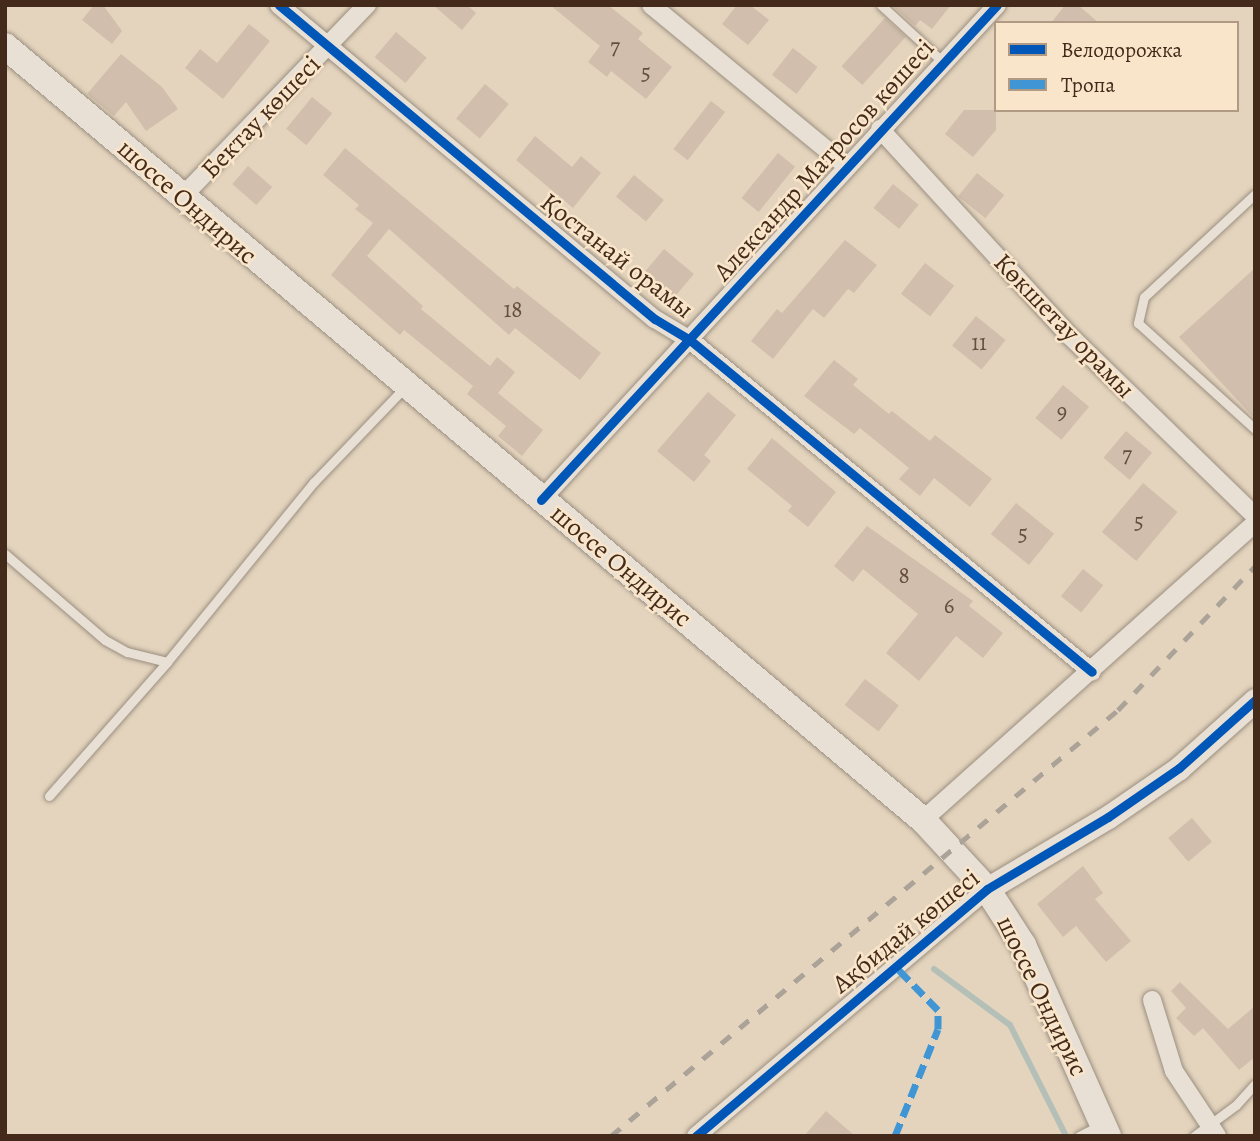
<!DOCTYPE html>
<html>
<head>
<meta charset="utf-8">
<style>
	body { margin:0 }
	#map { position:relative; width:1260px; height:1141px; overflow:hidden; background:#e4d4bd; font-family:Alegreya,serif }
	div>[style] { position:absolute }
	[style*='--x'] { left:calc(var(--x)*1px); top:calc(var(--y)*1px); width:calc(var(--w)*1px); rotate:calc(var(--a)*1deg) }
	.stream>* { height:6px; margin:-3px; padding:0 3px; transform-origin:3px; border-radius:3px; background:#b4c0b7 }
	.building>* { inset:0; background:#d1beac; transform-origin:0 0 }
	.roads { filter:drop-shadow(0 0 2px #9b8f80) drop-shadow(0 0 2px #9b8f80) }
	.service>* { height:9px; margin:-4.5px; padding:0 4.5px; transform-origin:4.5px; border-radius:4.5px; background:#e8e0d5 }
	.minor>* { height:18px; margin:-9px; padding:0 9px; transform-origin:9px; border-radius:9px; background:#e8e0d5 }
	.tertiary>* { height:23px; margin:-11.5px; padding:0 11.5px; transform-origin:11.5px; border-radius:11.5px; background:#e8e0d5 }
	.secondary>* { height:26px; margin:-13px; padding:0 13px; transform-origin:13px; border-radius:13px; background:#e8e0d5 }
	.rail>* { height:5px; margin-top:-2.5px; transform-origin:0; background:repeating-linear-gradient(90deg,#aca398 0 12px,transparent 0 24px) }
	.quiet>* { height:7px; margin-top:-3.5px; transform-origin:0; background:repeating-linear-gradient(90deg,#4096d4 0 14px,transparent 0 21px) }
	.cycleway>* { height:9px; margin:-4.5px; padding:0 4.5px; transform-origin:4.5px; border-radius:4.5px; background:#0057b8 }
	span { translate:-50% -50%; white-space:nowrap; text-align:center; line-height:1.15; -webkit-text-stroke:5px #f8e5ca; paint-order:stroke }
	.number-label { font-size:23px; color:#674f3e }
	.number-label span { -webkit-text-stroke-width:0 }
	.street-label { font-size:26px; color:#442a1a }
	.frame { position:absolute; inset:0; border:7px solid #442a1a; pointer-events:none }
	.legend { position:absolute; left:994px; top:21px; width:245px; height:91px; box-sizing:border-box; background:#f8e5ca; border:2px solid #b09a84; margin:0; padding:9px 12px; list-style:none; font-size:21px; color:#442a1a }
	.legend li { display:flex; align-items:center; gap:14px; height:35px }
	.legend b { width:35px; border:2px solid #b09a84 }
</style>
</head>
<body>
<div id="map">
	<div class="stream">
		<i style="--x:934;--y:969;--w:94;--a:36.4"></i>
		<i style="--x:1010;--y:1025;--w:124;--a:63.2"></i>
	</div>
	<div class="building">
		<i style="clip-path:polygon(94px 5px,103px 5px,122px 31px,112px 44px,82px 20px)"></i>
		<i style="clip-path:polygon(433px 5px,467px 5px,476px 13px,462px 30px)"></i>
		<i style="clip-path:polygon(550px 5px,608px 5px,643px 33px,638px 39px,672px 67px,646px 99px,611px 71px,607px 77px,588px 62px,600px 46px)"></i>
		<i style="clip-path:polygon(737px 5px,750px 5px,769px 20px,748px 45px,722px 24px)"></i>
		<i style="clip-path:polygon(902px 5px,951px 5px,932px 29px,920px 20px,915px 26px,894px 7px)"></i>
		<i style="clip-path:polygon(1065px 5px,1078px 5px,1099px 23px,1051px 23px)"></i>
		<i style="left:885px;top:18px;width:28px;height:65px;rotate:42deg"></i>
		<i style="clip-path:polygon(249px 24px,270px 41px,223px 99px,185px 68px,200px 49px,217px 63px)"></i>
		<i style="left:396px;top:32px;width:40px;height:33px;rotate:40deg"></i>
		<i style="left:793px;top:48px;width:31px;height:34px;rotate:38deg"></i>
		<i style="clip-path:polygon(121px 54px,162px 87px,178px 109px,146px 131px,126px 102px,114px 116px,87px 94px)"></i>
		<i style="left:485px;top:84px;width:31px;height:45px;rotate:40deg"></i>
		<i style="left:312px;top:97px;width:26px;height:41px;rotate:39deg"></i>
		<i style="left:711px;top:101px;width:18px;height:61px;rotate:38deg"></i>
		<i style="clip-path:polygon(964px 110px,996px 110px,996px 130px,973px 157px,945px 134px)"></i>
		<i style="clip-path:polygon(535px 136px,572px 167px,581px 156px,601px 173px,573px 208px,516px 160px)"></i>
		<i style="clip-path:polygon(345px 148px,514px 289px,517px 286px,601px 353px,580px 380px,515px 328px,509px 335px,389px 229px,367px 256px,423px 306px,421px 309px,490px 366px,497px 357px,515px 372px,498px 393px,543px 430px,522px 456px,498px 436px,506px 426px,467px 394px,473px 386px,404px 330px,400px 335px,331px 275px,373px 223px,355px 209px,359px 205px,323px 175px)"></i>
		<i style="left:778px;top:153px;width:22px;height:58px;rotate:39deg"></i>
		<i style="left:248px;top:166px;width:32px;height:24px;rotate:41deg"></i>
		<i style="left:977px;top:173px;width:35px;height:30px;rotate:39deg"></i>
		<i style="left:634px;top:175px;width:39px;height:28px;rotate:40deg"></i>
		<i style="left:893px;top:184px;width:33px;height:31px;rotate:39deg"></i>
		<i style="clip-path:polygon(845px 240px,877px 265px,854px 293px,848px 289px,824px 318px,813px 309px,773px 359px,751px 341px,777px 309px,782px 313px)"></i>
		<i style="left:664px;top:249px;width:39px;height:30px;rotate:40deg"></i>
		<i style="left:925px;top:263px;width:37px;height:39px;rotate:38deg"></i>
		<i style="clip-path:polygon(1255px 268px,1255px 419px,1179px 337px)"></i>
		<i style="left:976px;top:316px;width:38px;height:38px;rotate:39deg"></i>
		<i style="clip-path:polygon(834px 360px,858px 379px,853px 385px,889px 414px,892px 411px,930px 441px,935px 435px,992px 479px,970px 507px,934px 478px,920px 496px,899px 479px,909px 468px,860px 428px,854px 434px,804px 396px)"></i>
		<i style="left:1063px;top:385px;width:34px;height:43px;rotate:40deg"></i>
		<i style="clip-path:polygon(708px 392px,736px 415px,704px 455px,711px 461px,694px 482px,657px 451px)"></i>
		<i style="left:1126px;top:431px;width:34px;height:35px;rotate:40deg"></i>
		<i style="clip-path:polygon(772px 438px,836px 492px,808px 527px,788px 511px,792px 506px,747px 469px)"></i>
		<i style="left:1143px;top:483px;width:45px;height:64px;rotate:40deg"></i>
		<i style="left:1016px;top:503px;width:49px;height:40px;rotate:39deg"></i>
		<i style="clip-path:polygon(867px 526px,973px 601px,969px 606px,1003px 633px,983px 658px,956px 636px,919px 681px,886px 653px,918px 614px,863px 569px,853px 582px,834px 566px)"></i>
		<i style="left:1083px;top:569px;width:26px;height:35px;rotate:39deg"></i>
		<i style="left:865px;top:679px;width:43px;height:33px;rotate:38deg"></i>
		<i style="left:1192px;top:818px;width:31px;height:31px;rotate:50deg"></i>
		<i style="clip-path:polygon(1083px 866px,1103px 893px,1095px 899px,1131px 941px,1106px 962px,1076px 926px,1063px 937px,1037px 904px)"></i>
		<i style="clip-path:polygon(1180px 982px,1228px 1029px,1255px 1006px,1255px 1057px,1239px 1070px,1203px 1028px,1194px 1036px,1176px 1018px,1186px 1008px,1171px 991px)"></i>
		<i style="clip-path:polygon(826px 1111px,855px 1136px,804px 1136px)"></i>
	</div>
	<div class="roads">
		<div class="service">
			<i style="--x:881;--y:5;--w:83;--a:42.6"></i>
			<i style="--x:1255;--y:194;--w:151;--a:137.1"></i>
			<i style="--x:1144;--y:297;--w:27;--a:103"></i>
			<i style="--x:1138;--y:323;--w:158;--a:42.2"></i>
			<i style="--x:5;--y:554;--w:132;--a:40.7"></i>
			<i style="--x:105;--y:640;--w:25;--a:29"></i>
			<i style="--x:127;--y:652;--w:41;--a:14"></i>
			<i style="--x:49;--y:796;--w:179;--a:-48.6"></i>
			<i style="--x:167;--y:662;--w:232;--a:-50.8"></i>
			<i style="--x:314;--y:482;--w:132;--a:-46.2"></i>
			<i style="--x:1079;--y:1136;--w:25;--a:-27"></i>
			<i style="--x:1194;--y:1136;--w:52;--a:-36.4"></i>
			<i style="--x:1236;--y:1105;--w:28;--a:-48"></i>
		</div>
		<div class="minor">
			<i style="--x:279;--y:5;--w:490;--a:39.9"></i>
			<i style="--x:655;--y:319;--w:41;--a:31"></i>
			<i style="--x:690;--y:340;--w:521;--a:39.55"></i>
			<i style="--x:651;--y:5;--w:253;--a:39.5"></i>
			<i style="--x:880;--y:129;--w:281;--a:47.5"></i>
			<i style="--x:1070;--y:336;--w:258;--a:44.2"></i>
			<i style="--x:182;--y:197;--w:267;--a:-46.1"></i>
			<i style="--x:541;--y:500;--w:673;--a:-47.35"></i>
			<i style="--x:923;--y:820;--w:445;--a:-41.8"></i>
			<i style="--x:1152;--y:1000;--w:74;--a:72.8"></i>
			<i style="--x:1174;--y:1071;--w:78;--a:56.5"></i>
			<i style="--x:696;--y:1136;--w:382;--a:-40.3"></i>
		</div>
		<div class="tertiary">
			<i style="--x:987;--y:889;--w:141;--a:-30.8"></i>
			<i style="--x:1108;--y:817;--w:86;--a:-34.6"></i>
			<i style="--x:1179;--y:768;--w:102;--a:-41.8"></i>
		</div>
		<div class="secondary">
			<i style="--x:5;--y:46;--w:1201;--a:40.14"></i>
			<i style="--x:923;--y:820;--w:94;--a:47.2"></i>
			<i style="--x:987;--y:889;--w:67;--a:57.3"></i>
			<i style="--x:1023;--y:945;--w:209;--a:66"></i>
		</div>
	</div>
	<div class="rail">
		<i style="--x:611;--y:1136;--w:662;--a:-40.04"></i>
		<i style="--x:1118;--y:710;--w:199;--a:-46.4"></i>
	</div>
	<div class="quiet">
		<i style="--x:895;--y:1136;--w:115;--a:-68.1"></i>
		<i style="--x:938;--y:1029;--w:19;--a:-90"></i>
		<i style="--x:938;--y:1010;--w:62;--a:-134.3"></i>
	</div>
	<div class="cycleway">
		<i style="--x:279;--y:5;--w:490;--a:39.9"></i>
		<i style="--x:655;--y:319;--w:41;--a:31"></i>
		<i style="--x:690;--y:340;--w:521;--a:39.55"></i>
		<i style="--x:541;--y:500;--w:673;--a:-47.35"></i>
		<i style="--x:696;--y:1136;--w:382;--a:-40.3"></i>
		<i style="--x:987;--y:889;--w:141;--a:-30.8"></i>
		<i style="--x:1108;--y:817;--w:86;--a:-34.6"></i>
		<i style="--x:1179;--y:768;--w:102;--a:-41.8"></i>
	</div>
	<div class="number-label">
		<span style="left:615px;top:47px">7</span>
		<span style="left:646px;top:73px">5</span>
		<span style="left:513px;top:310px">18</span>
		<span style="left:979px;top:343px">11</span>
		<span style="left:1062px;top:412px">9</span>
		<span style="left:1127px;top:455px">7</span>
		<span style="left:1139px;top:522px">5</span>
		<span style="left:1023px;top:534px">5</span>
		<span style="left:904px;top:576px">8</span>
		<span style="left:949px;top:606px">6</span>
	</div>
	<div class="street-label">
		<span style="left:261px;top:117px;rotate:-46deg">Бектау көшесі</span>
		<span style="left:824px;top:160px;rotate:-48deg">Александр Матросов көшесі</span>
		<span style="left:187px;top:202px;rotate:41deg">шоссе Ондирис</span>
		<span style="left:617px;top:256px;rotate:38deg">Қостанай орамы</span>
		<span style="left:1064px;top:326px;rotate:46deg">Көкшетау орамы</span>
		<span style="left:621px;top:566px;rotate:40deg">шоссе Ондирис</span>
		<span style="left:906px;top:931px;rotate:-39deg">Ақбидай көшесі</span>
		<span style="left:1042px;top:996px;rotate:64deg">шоссе Ондирис</span>
	</div>
	<div class="frame"></div>
	<ul class="legend">
	<li><b style="height:9px;background:#0057b8"></b>Велодорожка</li>
	<li><b style="height:9px;background:#4096d4"></b>Тропа</li>
	</ul>
</div>
</body>
</html>
